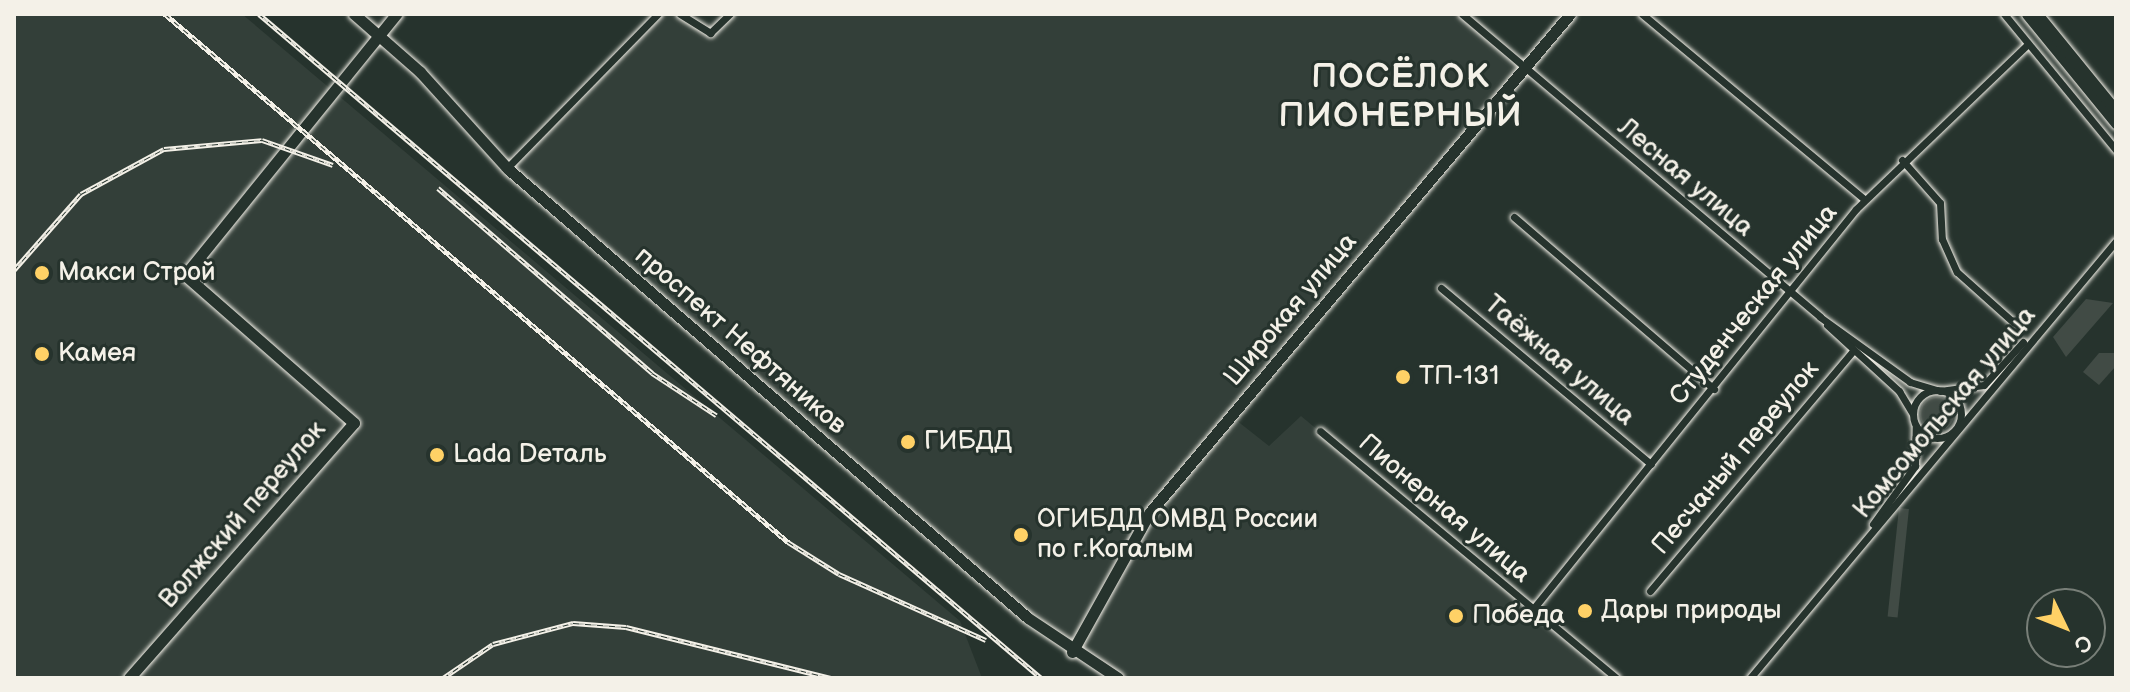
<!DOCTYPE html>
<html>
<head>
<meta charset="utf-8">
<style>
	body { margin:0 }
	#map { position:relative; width:2130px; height:692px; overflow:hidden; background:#26332d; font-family:"Balsamiq Sans",sans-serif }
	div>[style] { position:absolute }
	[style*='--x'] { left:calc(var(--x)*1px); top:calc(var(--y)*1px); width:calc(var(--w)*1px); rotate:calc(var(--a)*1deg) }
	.built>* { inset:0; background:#333f39 }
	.green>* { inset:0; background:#414b45; transform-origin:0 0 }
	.round { border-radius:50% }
	.roads { filter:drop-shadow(0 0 2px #f4f1e8) drop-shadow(0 0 2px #f4f1e8) }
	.street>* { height:7px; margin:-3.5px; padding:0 3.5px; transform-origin:3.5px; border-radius:3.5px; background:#26332d }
	.street>.ring { margin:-3.5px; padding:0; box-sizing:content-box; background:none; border:7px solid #26332d; border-radius:50% }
	.secondary>* { height:11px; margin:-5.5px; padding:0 5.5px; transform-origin:5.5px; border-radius:5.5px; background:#26332d }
	.rail>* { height:5px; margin-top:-2.5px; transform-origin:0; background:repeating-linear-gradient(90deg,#26332d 0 6px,#f4f1e8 0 12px); box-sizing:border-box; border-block:2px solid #f4f1e8 }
	.dots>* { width:22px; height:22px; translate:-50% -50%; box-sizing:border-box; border:4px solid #26332d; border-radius:50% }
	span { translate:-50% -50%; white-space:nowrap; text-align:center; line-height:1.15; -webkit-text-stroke:6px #26332d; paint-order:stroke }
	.street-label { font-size:26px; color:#f4f1e8 }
	.poi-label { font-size:26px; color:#f4f1e8 }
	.left { translate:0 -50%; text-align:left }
	.district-label { font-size:34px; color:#f4f1e8; font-weight:700; letter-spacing:2px }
	.frame { position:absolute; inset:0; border:16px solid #f4f1e8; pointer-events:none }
	.north { position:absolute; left:2026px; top:588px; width:80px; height:80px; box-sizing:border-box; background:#26332d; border:2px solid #787f78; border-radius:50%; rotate:133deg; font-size:22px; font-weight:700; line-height:32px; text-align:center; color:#f4f1e8 }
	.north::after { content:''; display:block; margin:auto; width:28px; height:36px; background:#ffd166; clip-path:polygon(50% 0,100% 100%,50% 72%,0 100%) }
</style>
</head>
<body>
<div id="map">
	<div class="built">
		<i style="clip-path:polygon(14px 14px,242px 14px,960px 621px,982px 678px,14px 678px)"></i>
		<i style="clip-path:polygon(658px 14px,680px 14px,710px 33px,730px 14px,1462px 14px,1524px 69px,1231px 416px,1269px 446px,1301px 416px,1616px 678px,1118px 678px,1072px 652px,507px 168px)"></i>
	</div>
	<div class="green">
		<i style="clip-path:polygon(2086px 299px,2113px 303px,2066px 357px,2053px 337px)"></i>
		<i style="clip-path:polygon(2099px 353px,2116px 353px,2116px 366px,2099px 385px,2083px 372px)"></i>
		<i class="round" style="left:1920px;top:397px;width:34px;height:34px"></i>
		<i style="left:1899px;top:508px;width:10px;height:109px;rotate:6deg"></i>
	</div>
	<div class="roads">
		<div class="street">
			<i style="--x:680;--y:14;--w:36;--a:32"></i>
			<i style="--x:710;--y:33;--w:28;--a:-44"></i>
			<i style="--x:1462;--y:14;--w:469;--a:40.2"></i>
			<i style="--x:1820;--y:317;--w:111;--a:35.8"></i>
			<i style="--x:1910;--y:382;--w:28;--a:17"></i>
			<i style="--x:1642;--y:14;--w:290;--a:39.8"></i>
			<i style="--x:2004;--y:14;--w:176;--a:50.5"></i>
			<i style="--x:1902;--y:160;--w:57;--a:48.5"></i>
			<i style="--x:1940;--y:203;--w:36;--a:87"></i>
			<i style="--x:1942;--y:239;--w:36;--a:66"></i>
			<i style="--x:1957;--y:272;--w:76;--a:41.8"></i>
			<i style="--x:507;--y:168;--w:216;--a:-45.6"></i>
			<i style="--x:1514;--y:217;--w:264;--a:40.7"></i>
			<i style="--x:1441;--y:288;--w:274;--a:40"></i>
			<i style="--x:1827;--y:325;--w:98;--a:42.5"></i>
			<i style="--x:1899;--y:391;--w:26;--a:59"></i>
			<i class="ring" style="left:1913px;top:390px;width:41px;height:41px"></i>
			<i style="--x:1940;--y:391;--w:44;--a:-7.8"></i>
			<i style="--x:1984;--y:385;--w:58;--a:-47.8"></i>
			<i style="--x:1320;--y:431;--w:386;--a:39.8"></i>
			<i style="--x:1873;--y:524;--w:72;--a:-54.1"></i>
			<i style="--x:1915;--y:466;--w:39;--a:-89"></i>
			<i style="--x:1650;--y:591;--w:314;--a:-49.8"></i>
			<i style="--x:1533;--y:609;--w:514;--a:-51.08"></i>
			<i style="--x:1856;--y:209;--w:238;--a:-43.8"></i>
			<i style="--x:1750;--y:678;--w:570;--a:-50.05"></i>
		</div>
		<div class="secondary">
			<i style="--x:354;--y:14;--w:88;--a:41.3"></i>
			<i style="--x:420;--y:72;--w:130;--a:47.8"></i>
			<i style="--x:507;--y:168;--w:688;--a:40.82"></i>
			<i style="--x:1028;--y:618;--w:108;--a:33.7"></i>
			<i style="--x:2027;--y:14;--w:141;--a:50.8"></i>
			<i style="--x:2037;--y:14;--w:125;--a:50.8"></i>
			<i style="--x:1072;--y:652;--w:160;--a:-60.9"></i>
			<i style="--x:1150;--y:512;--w:651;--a:-49.86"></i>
			<i style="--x:129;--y:678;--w:340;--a:-48.6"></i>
			<i style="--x:354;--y:423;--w:225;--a:-138.8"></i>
			<i style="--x:185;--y:275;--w:336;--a:-51"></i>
		</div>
	</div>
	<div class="rail">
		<i style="--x:165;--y:14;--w:817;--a:40.28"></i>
		<i style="--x:788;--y:542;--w:60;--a:32.1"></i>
		<i style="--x:839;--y:574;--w:161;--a:24.2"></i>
		<i style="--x:259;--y:14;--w:1026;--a:40.33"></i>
		<i style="--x:438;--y:188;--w:283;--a:40.8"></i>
		<i style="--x:652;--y:373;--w:77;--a:33.3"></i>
		<i style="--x:14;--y:270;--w:101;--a:-48.6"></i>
		<i style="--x:81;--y:194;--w:94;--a:-28.5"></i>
		<i style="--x:164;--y:149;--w:98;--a:-5.2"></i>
		<i style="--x:262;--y:140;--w:75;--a:19.4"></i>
		<i style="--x:443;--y:678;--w:60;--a:-34.2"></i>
		<i style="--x:493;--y:644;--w:83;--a:-14.7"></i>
		<i style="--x:573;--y:623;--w:53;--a:4.3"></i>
		<i style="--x:626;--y:627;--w:211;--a:14"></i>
	</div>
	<div class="dots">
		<i style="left:42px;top:273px;background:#ffd166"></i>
		<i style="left:42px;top:354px;background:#ffd166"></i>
		<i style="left:1403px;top:377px;background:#ffd166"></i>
		<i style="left:908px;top:442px;background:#ffd166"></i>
		<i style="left:437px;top:455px;background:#ffd166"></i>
		<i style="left:1021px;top:535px;background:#ffd166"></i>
		<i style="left:1585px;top:611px;background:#ffd166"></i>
		<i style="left:1456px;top:616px;background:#ffd166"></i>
	</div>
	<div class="street-label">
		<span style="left:1685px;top:178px;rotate:40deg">Лесная улица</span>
		<span style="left:1754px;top:305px;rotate:-51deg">Студенческая улица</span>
		<span style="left:1291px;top:310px;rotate:-50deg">Широкая улица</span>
		<span style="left:740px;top:341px;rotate:41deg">проспект Нефтяников</span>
		<span style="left:1559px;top:361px;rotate:40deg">Таёжная улица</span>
		<span style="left:1945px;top:413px;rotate:-50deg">Комсомольская улица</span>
		<span style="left:1736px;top:458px;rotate:-50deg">Песчаный переулок</span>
		<span style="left:1444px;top:509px;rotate:40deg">Пионерная улица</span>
		<span style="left:243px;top:515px;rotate:-49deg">Волжский переулок</span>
	</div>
	<div class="poi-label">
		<span class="left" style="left:58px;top:273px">Макси Строй</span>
		<span class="left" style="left:58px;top:354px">Камея</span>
		<span class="left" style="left:1419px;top:377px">ТП-131</span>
		<span class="left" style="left:924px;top:442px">ГИБДД</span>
		<span class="left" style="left:453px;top:455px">Lada Dеталь</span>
		<span class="left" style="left:1037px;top:535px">ОГИБДД ОМВД России<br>по г.Когалым</span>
		<span class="left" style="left:1601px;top:611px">Дары природы</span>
		<span class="left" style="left:1472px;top:616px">Победа</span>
	</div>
	<div class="district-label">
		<span style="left:1401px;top:96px">ПОСЁЛОК<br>ПИОНЕРНЫЙ</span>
	</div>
	<div class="frame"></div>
	<div class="north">С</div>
</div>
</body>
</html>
